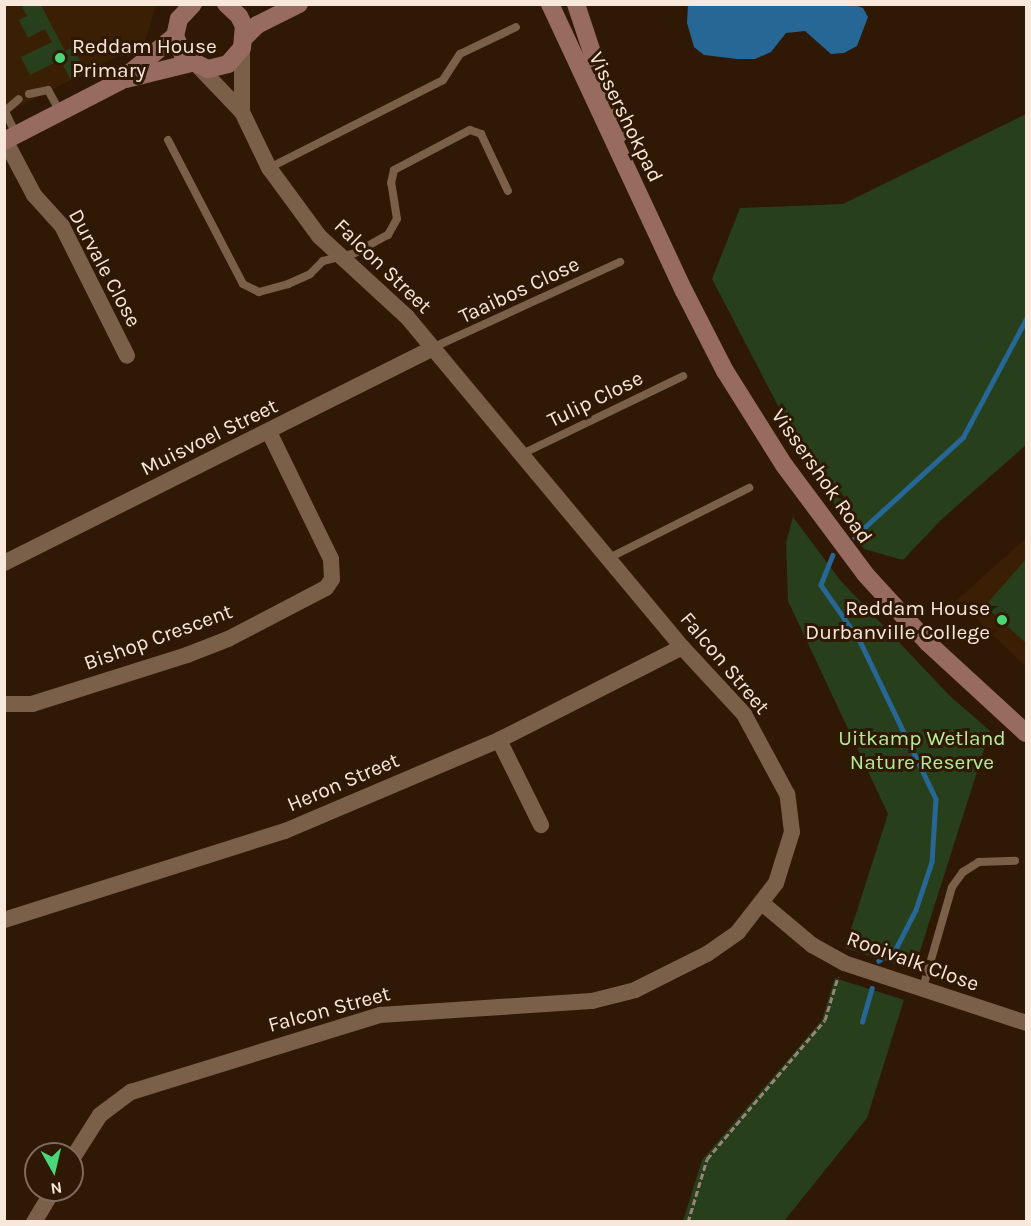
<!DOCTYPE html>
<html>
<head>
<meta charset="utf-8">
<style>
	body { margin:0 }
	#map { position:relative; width:1031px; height:1226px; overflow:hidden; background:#2f1804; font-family:Karla,sans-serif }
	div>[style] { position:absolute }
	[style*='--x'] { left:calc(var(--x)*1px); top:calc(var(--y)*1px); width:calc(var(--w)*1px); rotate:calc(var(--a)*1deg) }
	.built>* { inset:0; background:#3b1f04 }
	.green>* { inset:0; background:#283f1c }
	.water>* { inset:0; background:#276796 }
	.stream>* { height:4.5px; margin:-2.25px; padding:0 2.25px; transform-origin:2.25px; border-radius:2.25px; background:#276796 }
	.path>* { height:3px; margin-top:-1.5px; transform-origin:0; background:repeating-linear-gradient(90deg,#988575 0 6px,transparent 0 9px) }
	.lane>* { height:8px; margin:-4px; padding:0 4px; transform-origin:4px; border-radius:4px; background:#7a5f49 }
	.street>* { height:16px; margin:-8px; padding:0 8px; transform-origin:8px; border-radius:8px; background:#7a5f49 }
	.secondary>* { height:18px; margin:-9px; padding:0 9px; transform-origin:9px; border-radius:9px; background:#986b5f }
	.dots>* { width:16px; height:16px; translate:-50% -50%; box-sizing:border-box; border:3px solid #2f1804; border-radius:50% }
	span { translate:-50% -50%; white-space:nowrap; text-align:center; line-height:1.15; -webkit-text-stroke:6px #2f1804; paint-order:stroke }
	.poi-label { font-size:21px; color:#f8e8dc }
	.left { translate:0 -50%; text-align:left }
	.right { translate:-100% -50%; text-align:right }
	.street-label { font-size:21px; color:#f8e8dc }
	.park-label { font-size:21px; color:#b5ee97 }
	.frame { position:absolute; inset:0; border:6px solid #f8e8dc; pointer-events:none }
	.north { position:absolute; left:24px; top:1142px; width:60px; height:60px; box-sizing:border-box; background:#2f1804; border:2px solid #7f6b5a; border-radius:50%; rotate:172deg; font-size:16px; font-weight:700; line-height:24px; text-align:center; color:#f8e8dc }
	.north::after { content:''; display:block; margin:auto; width:21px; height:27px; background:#49d778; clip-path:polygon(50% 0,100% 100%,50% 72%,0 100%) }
</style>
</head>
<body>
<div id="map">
	<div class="built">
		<i style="clip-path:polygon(5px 5px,156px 5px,145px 42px,5px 114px)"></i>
		<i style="clip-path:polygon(1026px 538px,1026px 667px,957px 600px)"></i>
	</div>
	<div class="green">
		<i style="clip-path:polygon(21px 5px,41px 5px,65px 51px,73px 47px,86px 73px,71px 80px,60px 60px,30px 75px,21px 57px,52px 42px,45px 29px,28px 38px,19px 20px,27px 16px)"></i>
		<i style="clip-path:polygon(1026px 114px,1026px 445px,942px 519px,903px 560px,864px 549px,812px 471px,712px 279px,740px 208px,843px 204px)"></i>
		<i style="clip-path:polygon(793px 517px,840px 580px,950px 696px,990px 731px,914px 970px,845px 948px,888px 814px,788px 601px,786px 543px)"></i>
		<i style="clip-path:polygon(1026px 559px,1026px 643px,985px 606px)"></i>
		<i style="clip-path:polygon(835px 978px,904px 1000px,867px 1118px,784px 1221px,683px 1221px,702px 1160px,822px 1020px)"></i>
	</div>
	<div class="water">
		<i style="clip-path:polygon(688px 4px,855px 5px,863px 8px,868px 17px,857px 46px,844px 53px,831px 54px,805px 31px,786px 33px,771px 52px,755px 59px,737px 59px,704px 55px,694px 47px,687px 23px)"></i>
	</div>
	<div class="stream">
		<i style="--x:854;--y:537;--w:148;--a:-42.5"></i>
		<i style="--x:963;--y:437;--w:134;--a:-61.9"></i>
		<i style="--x:833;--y:555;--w:32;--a:112"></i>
		<i style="--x:821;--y:585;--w:68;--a:55.1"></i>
		<i style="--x:860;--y:641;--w:175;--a:64.3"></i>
		<i style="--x:936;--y:799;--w:63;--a:93.6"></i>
		<i style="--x:932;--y:862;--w:51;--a:108.4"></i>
		<i style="--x:916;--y:910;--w:46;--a:117.1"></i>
		<i style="--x:895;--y:951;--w:19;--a:148"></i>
		<i style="--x:862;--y:1022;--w:35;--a:-74"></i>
	</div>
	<div class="path">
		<i style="--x:688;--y:1222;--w:66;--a:-73.2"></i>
		<i style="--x:707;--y:1159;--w:182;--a:-49.7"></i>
		<i style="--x:825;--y:1020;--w:45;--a:-73.2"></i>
	</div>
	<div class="lane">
		<i style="--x:29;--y:94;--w:19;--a:-12"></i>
		<i style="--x:48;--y:90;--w:25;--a:61"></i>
		<i style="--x:16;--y:134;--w:25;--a:-116"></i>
		<i style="--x:5;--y:111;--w:18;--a:-41"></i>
		<i style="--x:168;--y:140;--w:162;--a:62.5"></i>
		<i style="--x:243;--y:284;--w:18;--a:27"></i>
		<i style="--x:259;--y:292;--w:30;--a:-15"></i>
		<i style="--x:288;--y:284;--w:24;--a:-24"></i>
		<i style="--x:310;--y:274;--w:18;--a:-45"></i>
		<i style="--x:323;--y:261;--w:33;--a:-14"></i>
		<i style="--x:355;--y:253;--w:38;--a:-29"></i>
		<i style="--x:388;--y:235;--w:18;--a:-61"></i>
		<i style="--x:397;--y:219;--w:36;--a:-99"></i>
		<i style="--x:391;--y:183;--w:13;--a:-77"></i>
		<i style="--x:394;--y:170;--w:86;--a:-27.8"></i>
		<i style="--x:470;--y:130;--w:12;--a:20"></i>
		<i style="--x:481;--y:134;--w:63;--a:64.7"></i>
		<i style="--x:269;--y:168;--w:195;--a:-26.8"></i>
		<i style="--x:443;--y:80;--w:31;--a:-57"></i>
		<i style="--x:460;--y:54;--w:62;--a:-25.7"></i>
		<i style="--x:432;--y:348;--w:207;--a:-24.6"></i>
		<i style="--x:522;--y:454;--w:179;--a:-25.8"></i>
		<i style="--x:609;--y:558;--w:157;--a:-26.6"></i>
		<i style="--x:922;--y:991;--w:108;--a:-73.9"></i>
		<i style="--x:952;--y:887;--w:19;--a:-54"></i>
		<i style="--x:963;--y:872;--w:19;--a:-32"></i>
		<i style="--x:979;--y:862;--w:36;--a:-2"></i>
	</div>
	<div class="street">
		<i style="--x:242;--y:48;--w:64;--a:90"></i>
		<i style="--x:5;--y:140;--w:62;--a:62.2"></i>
		<i style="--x:34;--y:195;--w:42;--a:47.9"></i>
		<i style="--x:62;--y:226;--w:145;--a:63.4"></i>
		<i style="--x:4;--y:563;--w:479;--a:-26.6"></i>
		<i style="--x:4;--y:704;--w:28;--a:0"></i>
		<i style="--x:32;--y:704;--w:163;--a:-17.5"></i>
		<i style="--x:187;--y:655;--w:44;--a:-21.3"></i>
		<i style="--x:228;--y:639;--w:110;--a:-27.5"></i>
		<i style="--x:326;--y:588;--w:11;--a:-56"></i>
		<i style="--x:332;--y:579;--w:20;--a:-93"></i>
		<i style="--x:331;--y:559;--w:141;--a:-116"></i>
		<i style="--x:499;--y:740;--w:95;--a:63.7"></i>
		<i style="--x:763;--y:904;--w:64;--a:39.9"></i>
		<i style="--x:812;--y:945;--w:37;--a:29"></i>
		<i style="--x:844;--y:963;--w:192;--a:18.2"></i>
		<i style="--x:4;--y:920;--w:295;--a:-17.6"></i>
		<i style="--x:285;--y:831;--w:233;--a:-23"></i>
		<i style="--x:499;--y:740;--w:205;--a:-26.9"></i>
		<i style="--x:72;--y:1159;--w:52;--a:-57.5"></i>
		<i style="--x:100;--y:1115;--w:39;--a:-37"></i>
		<i style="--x:131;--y:1092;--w:261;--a:-17.2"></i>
		<i style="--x:380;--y:1015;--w:212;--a:-3.8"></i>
		<i style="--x:592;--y:1001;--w:44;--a:-14.3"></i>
		<i style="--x:635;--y:990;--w:80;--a:-26.6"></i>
		<i style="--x:707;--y:954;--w:38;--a:-35"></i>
		<i style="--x:738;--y:932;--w:62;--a:-52.2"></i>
		<i style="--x:776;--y:883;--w:53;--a:-72.6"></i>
		<i style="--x:792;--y:832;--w:38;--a:-97"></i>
		<i style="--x:787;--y:794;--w:91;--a:-118.3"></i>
		<i style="--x:744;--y:714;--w:91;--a:-132.8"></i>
		<i style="--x:682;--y:647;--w:430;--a:-129.8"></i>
		<i style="--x:407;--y:317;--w:120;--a:-137.4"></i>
		<i style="--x:319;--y:236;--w:84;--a:-126.3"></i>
		<i style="--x:269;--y:168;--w:62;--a:-115.7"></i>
		<i style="--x:242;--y:112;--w:62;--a:-133.7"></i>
		<i style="--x:34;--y:1222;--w:37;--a:-59"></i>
	</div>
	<div class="secondary">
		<i style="--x:193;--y:4;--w:21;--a:133"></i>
		<i style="--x:179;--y:19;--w:17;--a:103"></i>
		<i style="--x:175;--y:36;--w:23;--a:67"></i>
		<i style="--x:184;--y:57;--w:27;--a:27"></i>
		<i style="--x:208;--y:69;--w:21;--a:-14"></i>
		<i style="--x:228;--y:64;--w:21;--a:-49"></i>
		<i style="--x:242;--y:48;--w:22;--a:-85"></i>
		<i style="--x:244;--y:26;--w:11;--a:-117"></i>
		<i style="--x:239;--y:16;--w:18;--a:-137"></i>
		<i style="--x:550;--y:4;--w:317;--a:65"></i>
		<i style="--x:684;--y:291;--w:90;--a:62.9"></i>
		<i style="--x:725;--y:371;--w:111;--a:57.9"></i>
		<i style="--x:784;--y:465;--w:137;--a:53.3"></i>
		<i style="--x:866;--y:575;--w:92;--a:47.6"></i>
		<i style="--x:928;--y:643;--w:133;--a:42.6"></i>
		<i style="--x:576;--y:4;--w:137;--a:71.7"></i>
		<i style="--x:244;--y:38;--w:18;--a:-45"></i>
		<i style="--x:257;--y:25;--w:47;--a:-26.6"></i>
		<i style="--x:126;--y:79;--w:67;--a:-13.8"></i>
		<i style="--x:4;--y:141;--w:131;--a:-27.3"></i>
		<i style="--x:120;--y:81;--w:71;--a:-39.3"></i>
	</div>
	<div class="dots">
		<i style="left:60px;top:58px;background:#49d778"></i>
		<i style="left:1002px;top:620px;background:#49d778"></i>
	</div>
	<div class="poi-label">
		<span class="left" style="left:72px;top:58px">Reddam House<br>Primary</span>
		<span class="right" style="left:990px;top:620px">Reddam House<br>Durbanville College</span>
	</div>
	<div class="street-label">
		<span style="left:626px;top:117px;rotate:64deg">Vissershokpad</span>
		<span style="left:383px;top:266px;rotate:44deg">Falcon Street</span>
		<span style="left:105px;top:268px;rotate:62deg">Durvale Close</span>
		<span style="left:519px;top:290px;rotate:-25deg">Taaibos Close</span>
		<span style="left:595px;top:399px;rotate:-26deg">Tulip Close</span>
		<span style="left:209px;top:437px;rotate:-26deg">Muisvoel Street</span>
		<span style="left:822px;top:476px;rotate:55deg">Vissershok Road</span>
		<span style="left:158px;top:637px;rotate:-20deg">Bishop Crescent</span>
		<span style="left:725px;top:663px;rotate:50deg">Falcon Street</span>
		<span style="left:343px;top:782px;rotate:-23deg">Heron Street</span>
		<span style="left:913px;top:961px;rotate:20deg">Rooivalk Close</span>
		<span style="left:329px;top:1009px;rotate:-15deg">Falcon Street</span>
	</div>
	<div class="park-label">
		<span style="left:922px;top:750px">Uitkamp Wetland<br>Nature Reserve</span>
	</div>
	<div class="frame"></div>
	<div class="north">N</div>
</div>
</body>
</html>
